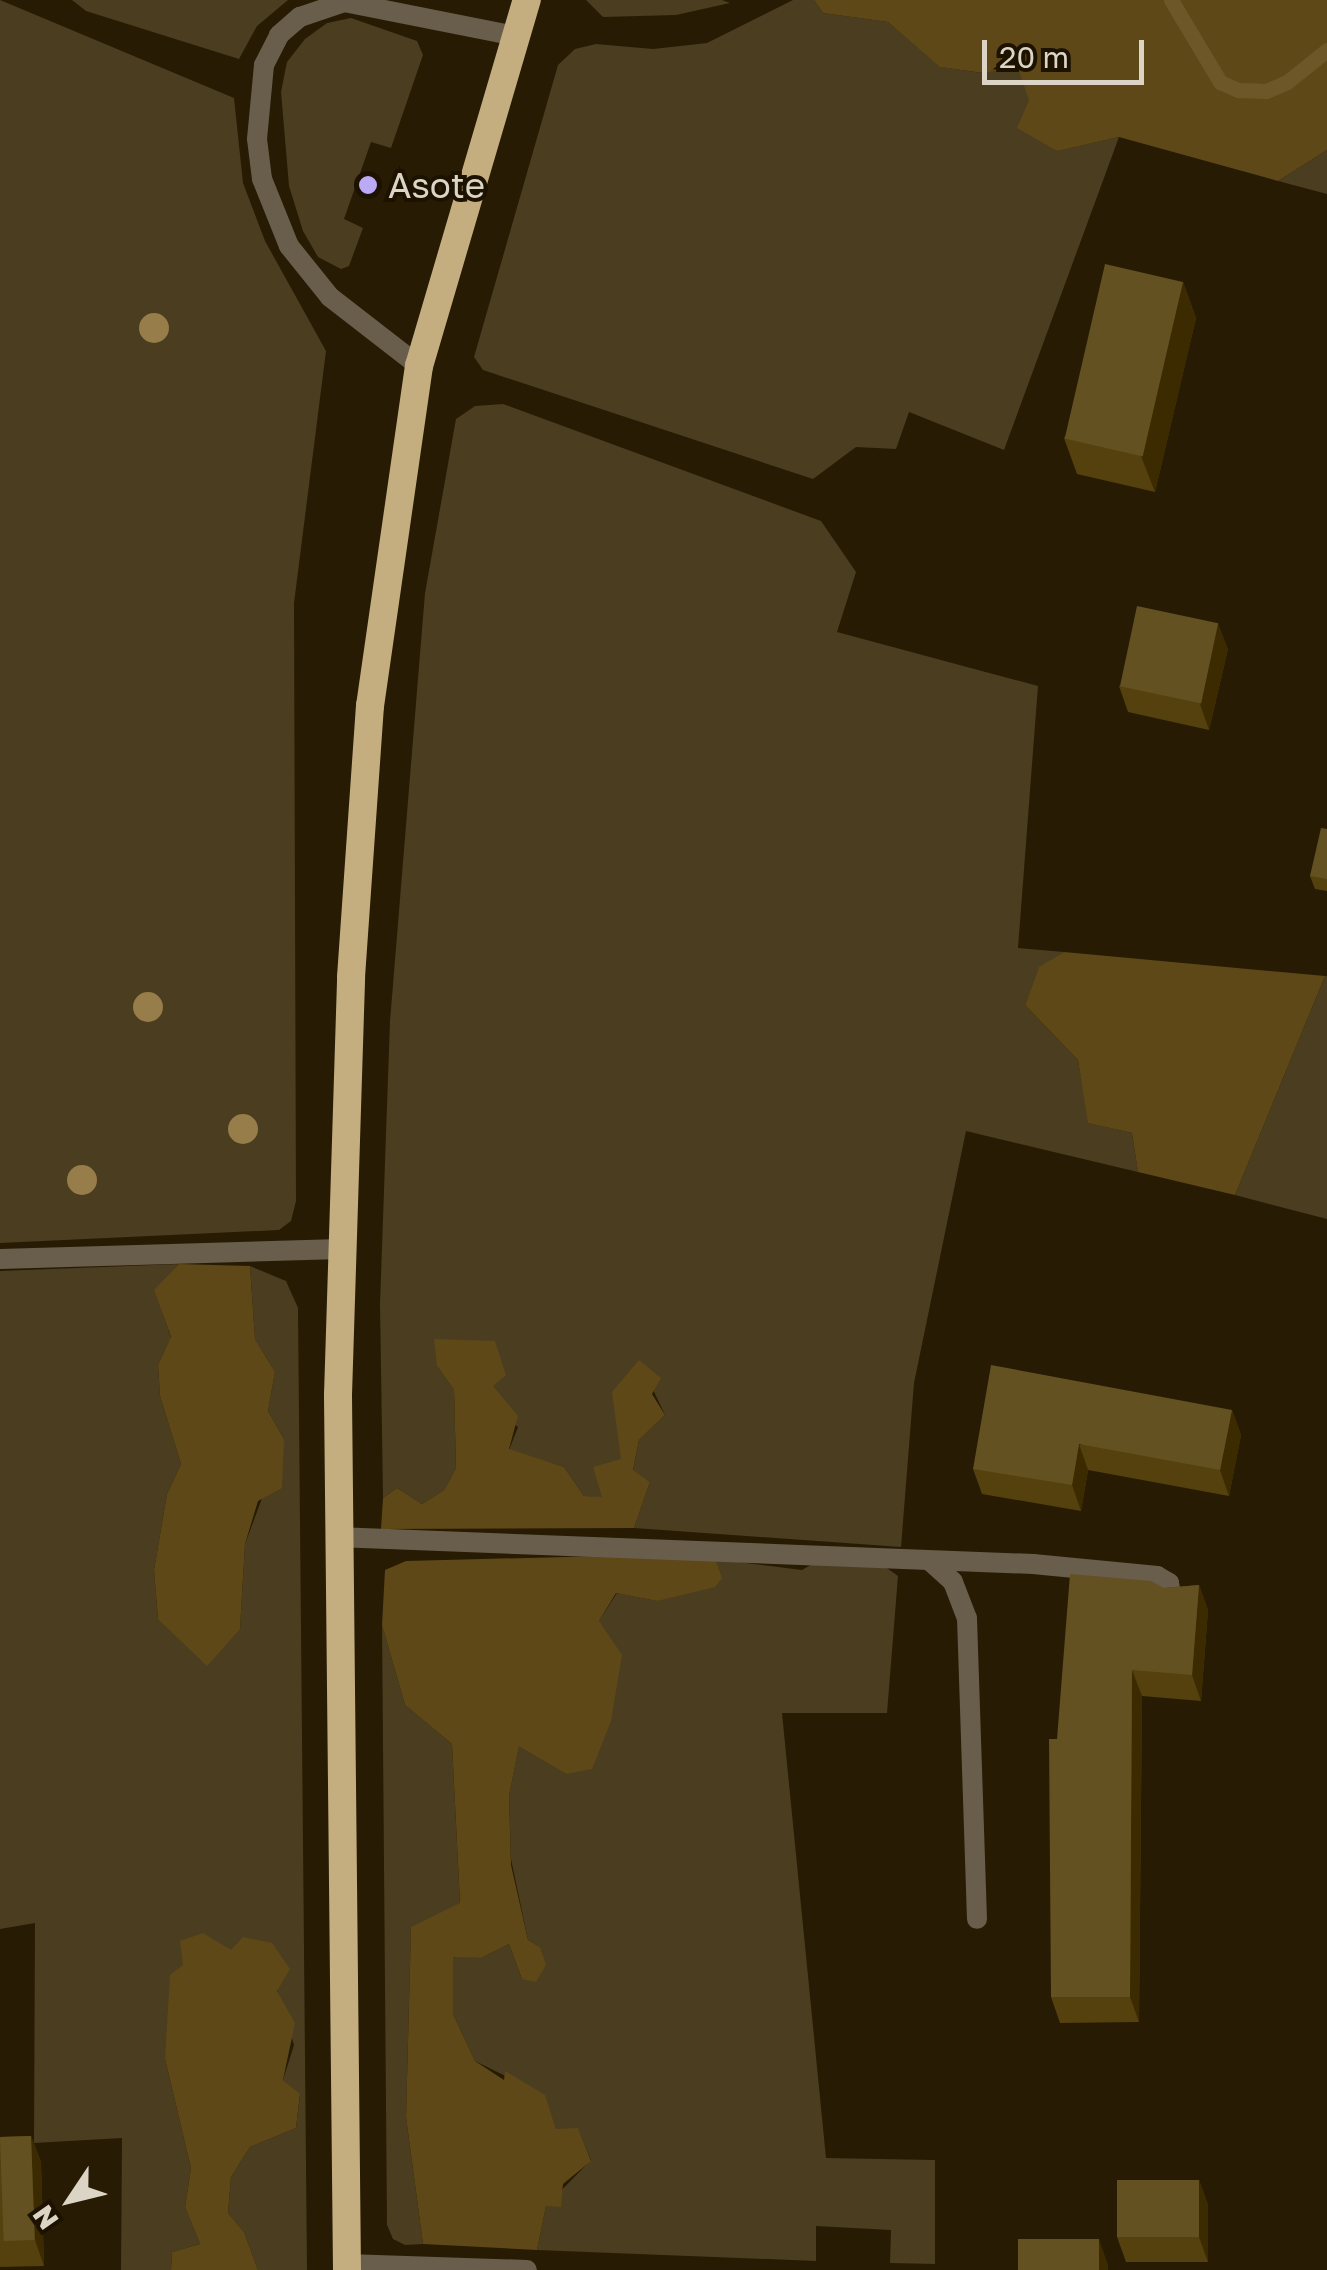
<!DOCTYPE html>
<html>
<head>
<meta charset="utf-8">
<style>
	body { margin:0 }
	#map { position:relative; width:1327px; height:2270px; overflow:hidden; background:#271b03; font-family:"Golos Text",sans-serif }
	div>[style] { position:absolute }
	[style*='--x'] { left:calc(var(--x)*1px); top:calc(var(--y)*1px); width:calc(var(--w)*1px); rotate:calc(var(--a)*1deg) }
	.green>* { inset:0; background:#4b3d1f }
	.forest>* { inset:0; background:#5e4817 }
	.stream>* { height:15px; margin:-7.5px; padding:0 7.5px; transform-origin:7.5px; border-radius:7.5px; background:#6d5728 }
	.service>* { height:20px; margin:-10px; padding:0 10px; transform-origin:10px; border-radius:10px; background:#685e4b }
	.trunk>* { height:28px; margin:-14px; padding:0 14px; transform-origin:14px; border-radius:14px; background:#c4ae80 }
	.trees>* { width:30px; height:30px; margin:-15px; border-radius:50%; background:#967d49 }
	.wall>* { inset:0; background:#54410e }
	.shaded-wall>* { inset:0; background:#3c2b01 }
	.building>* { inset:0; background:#635122; transform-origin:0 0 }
	.dots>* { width:28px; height:28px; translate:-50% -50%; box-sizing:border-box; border:5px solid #1d1200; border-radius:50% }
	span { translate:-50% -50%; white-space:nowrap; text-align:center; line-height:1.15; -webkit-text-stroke:8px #1d1200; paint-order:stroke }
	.poi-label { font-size:35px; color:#dcd5c6 }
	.left { translate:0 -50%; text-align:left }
	.north { position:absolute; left:20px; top:2150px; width:100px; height:100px; -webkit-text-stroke:8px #1d1200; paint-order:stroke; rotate:235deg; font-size:28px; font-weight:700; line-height:40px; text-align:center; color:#dcd5c6 }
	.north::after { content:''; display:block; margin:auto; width:35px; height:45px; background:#dcd5c6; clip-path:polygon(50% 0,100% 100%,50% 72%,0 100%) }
	.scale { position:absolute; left:982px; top:40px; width:162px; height:45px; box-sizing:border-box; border:5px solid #dcd5c6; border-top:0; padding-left:12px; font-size:30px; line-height:35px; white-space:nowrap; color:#dcd5c6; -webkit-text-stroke:8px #1d1200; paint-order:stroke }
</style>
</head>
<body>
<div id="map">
	<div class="green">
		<i style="clip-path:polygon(0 0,234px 98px,243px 183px,265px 241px,326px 351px,294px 603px,296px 1201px,291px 1221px,279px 1230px,0 1243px)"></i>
		<i style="clip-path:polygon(72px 0,288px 0,257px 26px,239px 59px,86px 11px)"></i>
		<i style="clip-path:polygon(586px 0,722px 0,730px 3px,676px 15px,603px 17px)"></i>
		<i style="clip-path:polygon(793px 0,814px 0,823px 13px,888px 22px,941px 67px,982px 73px,1018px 68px,1056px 151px,1119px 137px,1004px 450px,909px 412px,896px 449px,856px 447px,813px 479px,483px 370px,474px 357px,558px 65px,575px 49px,596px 44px,653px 49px,707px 43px)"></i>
		<i style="clip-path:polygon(351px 18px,417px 41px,423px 55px,391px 148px,371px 142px,344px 219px,363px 228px,349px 266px,341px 269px,318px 257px,303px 231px,289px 186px,281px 92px,287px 62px,305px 39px,327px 23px)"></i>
		<i style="clip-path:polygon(1327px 150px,1327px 194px,1278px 181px)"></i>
		<i style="clip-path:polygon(503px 404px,821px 521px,856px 572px,837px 632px,1038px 686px,1018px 948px,1064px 952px,1039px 968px,1025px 1005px,1078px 1060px,1089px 1123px,1132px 1133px,1138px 1172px,966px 1131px,914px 1383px,901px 1547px,634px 1528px,650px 1482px,633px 1471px,639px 1440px,665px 1415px,639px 1360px,622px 1460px,602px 1498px,584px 1496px,564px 1467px,509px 1450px,518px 1427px,437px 1366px,454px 1390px,456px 1468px,444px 1490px,422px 1504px,397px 1488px,383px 1498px,380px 1304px,390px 1021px,425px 593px,456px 419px,475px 406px)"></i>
		<i style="clip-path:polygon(1325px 976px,1327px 976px,1327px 1219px,1235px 1195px)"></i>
		<i style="clip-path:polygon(179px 1264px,155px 1291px,171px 1338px,158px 1365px,160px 1396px,181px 1464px,167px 1494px,154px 1570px,158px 1619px,240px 1629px,245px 1544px,284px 1439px,268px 1411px,275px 1372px,255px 1339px,250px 1266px,286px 1281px,298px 1308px,307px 2270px,258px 2270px,244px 2232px,228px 2213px,231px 2177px,250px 2147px,296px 2128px,300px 2095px,283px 2080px,294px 2045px,277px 1990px,232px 1950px,183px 1965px,165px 2059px,191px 2168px,185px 2207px,200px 2244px,172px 2252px,171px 2270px,121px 2270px,122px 2138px,34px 2143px,35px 1923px,0 1929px,0 1271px)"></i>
		<i style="clip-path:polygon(715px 1559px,802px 1570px,814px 1563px,884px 1566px,898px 1576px,887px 1713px,782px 1713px,826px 2158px,935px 2160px,935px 2264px,890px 2263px,891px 2230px,816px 2226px,816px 2261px,537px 2250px,546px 2206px,591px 2160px,578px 2129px,556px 2129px,544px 2095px,475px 2061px,453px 2014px,453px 1956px,481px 1958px,509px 1944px,522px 1979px,540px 1947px,528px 1940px,511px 1859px,509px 1796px,519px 1745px,566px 1774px,599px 1621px,617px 1593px,657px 1601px)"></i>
		<i style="clip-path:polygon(382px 1625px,405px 1705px,452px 1744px,460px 1904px,411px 1928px,406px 2117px,423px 2244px,405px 2245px,393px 2239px,387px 2225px)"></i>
	</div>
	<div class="forest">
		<i style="clip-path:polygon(814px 0,1327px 0,1327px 150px,1278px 181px,1119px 137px,1057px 151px,1017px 128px,1029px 100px,1018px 68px,983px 73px,940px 67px,888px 22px,823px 13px)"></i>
		<i style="clip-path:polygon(1064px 952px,1325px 976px,1235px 1195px,1138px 1172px,1132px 1133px,1088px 1123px,1078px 1060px,1025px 1005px,1039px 967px)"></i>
		<i style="clip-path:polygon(179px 1264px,250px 1266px,255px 1339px,275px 1372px,268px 1411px,284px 1439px,282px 1488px,258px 1501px,245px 1544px,240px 1629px,207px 1666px,158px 1619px,154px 1570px,167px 1494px,181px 1464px,160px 1396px,158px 1365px,171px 1337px,154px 1290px)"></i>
		<i style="clip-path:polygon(434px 1339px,495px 1341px,506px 1375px,493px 1386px,518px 1416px,509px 1449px,564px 1467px,584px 1496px,602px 1497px,593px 1467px,621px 1459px,612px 1392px,639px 1360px,661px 1378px,652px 1394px,665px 1415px,639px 1440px,633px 1470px,650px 1482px,634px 1528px,381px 1529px,383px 1498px,397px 1488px,422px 1504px,444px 1490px,456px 1468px,454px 1390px,437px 1366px)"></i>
		<i style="clip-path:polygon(643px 1555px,715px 1559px,722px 1578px,715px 1587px,657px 1601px,616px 1593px,599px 1621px,622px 1655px,611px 1721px,592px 1769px,566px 1774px,519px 1746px,509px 1796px,511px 1865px,528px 1940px,540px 1947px,546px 1965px,536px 1982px,522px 1979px,509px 1944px,481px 1958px,453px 1957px,453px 2014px,475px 2061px,504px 2080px,505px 2071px,545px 2095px,556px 2129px,578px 2128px,591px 2161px,563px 2184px,561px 2207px,546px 2206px,537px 2250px,423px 2244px,406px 2117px,411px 1927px,460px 1903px,452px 1744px,405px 1705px,382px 1625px,385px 1570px,406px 1561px)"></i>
		<i style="clip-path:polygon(203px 1933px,231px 1950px,243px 1937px,272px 1943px,290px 1969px,277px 1991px,295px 2023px,283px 2080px,300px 2094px,296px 2128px,250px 2147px,231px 2177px,228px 2213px,244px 2232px,258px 2270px,171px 2270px,172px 2252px,200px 2244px,185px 2207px,191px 2168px,165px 2059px,170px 1975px,183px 1965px,180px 1941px)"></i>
	</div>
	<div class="stream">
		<i style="--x:1171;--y:0;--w:96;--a:59.1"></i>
		<i style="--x:1220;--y:82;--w:20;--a:24"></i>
		<i style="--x:1238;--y:90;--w:28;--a:2"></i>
		<i style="--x:1266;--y:91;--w:23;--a:-23"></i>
		<i style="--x:1287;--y:82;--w:51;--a:-38.7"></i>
	</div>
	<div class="service">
		<i style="--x:419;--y:366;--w:113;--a:-142.2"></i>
		<i style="--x:330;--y:297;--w:65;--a:-128.8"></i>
		<i style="--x:289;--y:246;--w:72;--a:-111.9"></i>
		<i style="--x:262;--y:179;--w:40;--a:-97.1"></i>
		<i style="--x:257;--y:139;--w:74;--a:-84.6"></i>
		<i style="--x:264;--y:65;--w:34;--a:-63"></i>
		<i style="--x:279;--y:35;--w:28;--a:-41"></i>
		<i style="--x:300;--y:17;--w:46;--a:-18.8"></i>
		<i style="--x:344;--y:2;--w:174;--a:11.2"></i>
		<i style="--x:0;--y:1259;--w:341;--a:-1.7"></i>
		<i style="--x:336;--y:1537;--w:698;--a:2.22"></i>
		<i style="--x:1033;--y:1564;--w:125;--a:5.5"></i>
		<i style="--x:1157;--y:1576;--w:14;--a:30"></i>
		<i style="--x:1169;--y:1583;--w:17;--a:80"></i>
		<i style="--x:930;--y:1561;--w:31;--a:42"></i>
		<i style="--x:953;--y:1582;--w:39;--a:69"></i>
		<i style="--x:967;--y:1618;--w:301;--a:88.1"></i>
		<i style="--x:347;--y:2264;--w:180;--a:1.9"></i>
	</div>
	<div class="trunk">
		<i style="--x:347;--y:2270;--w:875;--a:-90.59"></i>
		<i style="--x:338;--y:1395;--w:418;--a:-88.2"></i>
		<i style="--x:351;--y:977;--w:272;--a:-86"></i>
		<i style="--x:370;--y:706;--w:344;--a:-81.8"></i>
		<i style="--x:419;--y:366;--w:382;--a:-73.6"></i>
	</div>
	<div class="trees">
		<i style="left:154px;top:328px"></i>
		<i style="left:148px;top:1007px"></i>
		<i style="left:243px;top:1129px"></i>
		<i style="left:82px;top:1180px"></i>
	</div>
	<div class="wall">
		<i style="clip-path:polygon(1183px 282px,1196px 318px,1155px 492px,1077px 474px,1064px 438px)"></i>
		<i style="clip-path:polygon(1228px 649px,1209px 730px,1128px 712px,1119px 686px)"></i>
		<i style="clip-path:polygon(1327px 829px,1327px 891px,1315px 889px,1310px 876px)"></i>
		<i style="clip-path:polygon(1232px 1410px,1241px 1435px,1229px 1496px,1088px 1470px,1081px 1511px,982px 1494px,973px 1469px)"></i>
		<i style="clip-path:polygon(1199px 1585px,1208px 1610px,1201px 1701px,1142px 1696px,1139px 2022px,1060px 2023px,1051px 1997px,1057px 1739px,1164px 1588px)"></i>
		<i style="clip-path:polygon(31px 2136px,41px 2162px,44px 2266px,0 2267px,0 2137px)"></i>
		<i style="clip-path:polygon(1199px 2180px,1208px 2205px,1208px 2262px,1126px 2262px,1117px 2237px)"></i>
	</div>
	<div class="shaded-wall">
		<i style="clip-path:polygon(1183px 282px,1196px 318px,1155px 492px,1141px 456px)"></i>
		<i style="clip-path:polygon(1218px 623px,1228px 649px,1209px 730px,1200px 704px)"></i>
		<i style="clip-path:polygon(1232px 1410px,1241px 1435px,1229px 1496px,1220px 1470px)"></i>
		<i style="clip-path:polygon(1079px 1444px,1088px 1470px,1081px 1511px,1072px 1485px)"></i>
		<i style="clip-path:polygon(1199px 1585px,1208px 1610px,1201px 1701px,1192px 1675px)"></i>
		<i style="clip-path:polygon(1132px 1670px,1142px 1696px,1139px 2022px,1130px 1997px)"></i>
		<i style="clip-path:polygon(31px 2136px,41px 2162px,44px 2266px,35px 2240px)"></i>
		<i style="clip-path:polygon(1199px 2180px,1208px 2205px,1208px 2262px,1199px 2237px)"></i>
		<i style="clip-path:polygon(1099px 2239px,1108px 2265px,1108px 2270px,1099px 2270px)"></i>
	</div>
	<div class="building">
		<i style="left:1105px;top:264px;width:80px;height:179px;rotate:13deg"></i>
		<i style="left:1137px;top:606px;width:83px;height:82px;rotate:12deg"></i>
		<i style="clip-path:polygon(1321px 828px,1327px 829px,1327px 879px,1310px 876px)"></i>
		<i style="clip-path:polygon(991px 1365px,1232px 1410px,1220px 1470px,1079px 1444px,1072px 1485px,973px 1469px)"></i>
		<i style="clip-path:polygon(1070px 1574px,1151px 1581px,1164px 1588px,1199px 1585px,1192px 1675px,1132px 1670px,1130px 1997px,1051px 1997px,1049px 1739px,1057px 1739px)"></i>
		<i style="left:31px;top:2136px;width:104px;height:31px;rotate:88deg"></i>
		<i style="left:1117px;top:2180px;width:82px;height:57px"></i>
		<i style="left:1099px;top:2239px;width:31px;height:81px;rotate:90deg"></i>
	</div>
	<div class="dots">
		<i style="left:368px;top:185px;background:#bbaaf6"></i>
	</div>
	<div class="poi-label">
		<span class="left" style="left:388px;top:185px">Asote</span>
	</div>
	<div class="north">N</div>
	<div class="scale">20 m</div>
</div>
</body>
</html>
